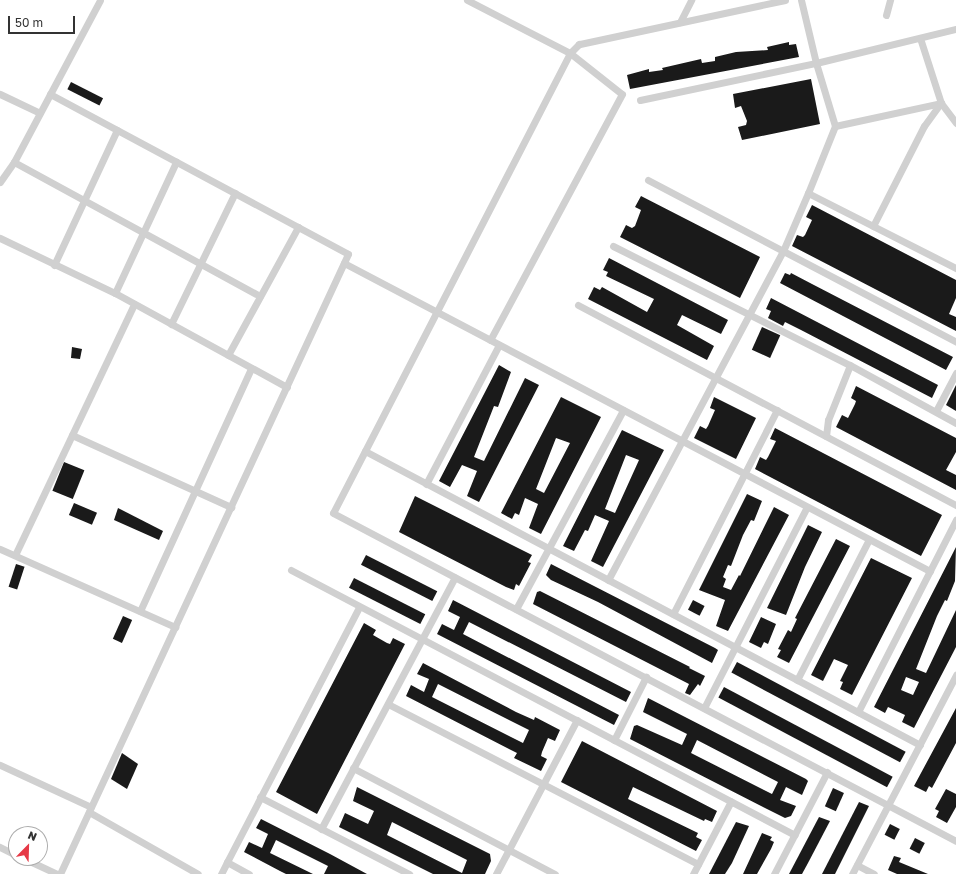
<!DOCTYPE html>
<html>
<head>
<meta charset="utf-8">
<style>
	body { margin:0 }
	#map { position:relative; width:956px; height:874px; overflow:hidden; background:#fff; font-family:"Golos Text",sans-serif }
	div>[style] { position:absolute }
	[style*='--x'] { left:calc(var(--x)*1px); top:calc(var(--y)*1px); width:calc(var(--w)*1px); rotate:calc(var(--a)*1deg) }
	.building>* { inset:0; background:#1a1a1a; transform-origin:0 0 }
	.minor>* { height:7px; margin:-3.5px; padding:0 3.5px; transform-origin:3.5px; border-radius:3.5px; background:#d0d0d0 }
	span { translate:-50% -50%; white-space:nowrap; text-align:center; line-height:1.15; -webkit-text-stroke:4px #fff; paint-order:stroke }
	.north { position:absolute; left:8px; top:826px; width:40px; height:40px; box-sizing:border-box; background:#fff; border:1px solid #adadad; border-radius:50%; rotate:23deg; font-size:11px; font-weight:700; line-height:16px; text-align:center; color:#333 }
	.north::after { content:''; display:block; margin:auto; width:14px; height:18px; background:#e63946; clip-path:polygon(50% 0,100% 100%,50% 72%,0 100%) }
	.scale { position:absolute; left:8px; top:16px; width:67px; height:18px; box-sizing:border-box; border:2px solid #333; border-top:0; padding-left:5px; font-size:12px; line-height:14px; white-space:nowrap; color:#333; -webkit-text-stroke:3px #fff; paint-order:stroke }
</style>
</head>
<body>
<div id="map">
	<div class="building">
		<i style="clip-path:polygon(789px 42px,789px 45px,796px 44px,799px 57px,630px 89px,627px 75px,649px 69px,649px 72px,663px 70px,662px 68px,701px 59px,702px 63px,715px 61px,715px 57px,736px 52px,768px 50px,767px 47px)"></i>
		<i style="clip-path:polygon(811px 79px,820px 124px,742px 140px,738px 127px,746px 125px,747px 121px,741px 106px,735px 108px,733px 94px)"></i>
		<i style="left:71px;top:82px;width:36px;height:8px;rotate:27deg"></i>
		<i style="clip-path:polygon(641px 196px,760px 257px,740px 298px,620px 237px,626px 225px,632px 228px,635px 226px,641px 210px,635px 207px)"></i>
		<i style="clip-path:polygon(812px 205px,956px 280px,956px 298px,949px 314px,956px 317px,956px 331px,792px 246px,797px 235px,803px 237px,805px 235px,812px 220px,806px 217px)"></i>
		<i style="clip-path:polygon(609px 258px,728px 320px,721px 334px,682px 315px,677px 325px,714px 346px,707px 360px,588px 299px,594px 287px,600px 290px,602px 287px,647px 312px,654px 299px,606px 276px,608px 272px,603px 270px)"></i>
		<i style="clip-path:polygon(785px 273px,790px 275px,791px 273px,812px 284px,953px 357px,946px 370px,780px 283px)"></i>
		<i style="clip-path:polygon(771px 298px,938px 385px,932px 398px,801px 330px,785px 322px,783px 326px,768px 318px,771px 311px,766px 309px)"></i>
		<i style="left:762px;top:327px;width:20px;height:25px;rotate:24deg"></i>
		<i style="clip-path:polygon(72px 347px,82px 349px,80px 359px,71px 358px)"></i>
		<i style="clip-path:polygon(499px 365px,511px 372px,498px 407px,494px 406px,474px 457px,484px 461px,525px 378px,539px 385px,479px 502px,467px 496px,477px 471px,462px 465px,450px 487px,439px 481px)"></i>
		<i style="clip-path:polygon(956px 385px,956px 411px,946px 405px)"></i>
		<i style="clip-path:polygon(856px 386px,956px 438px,956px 452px,946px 470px,956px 475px,956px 490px,836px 427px,842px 415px,848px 418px,855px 404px,856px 401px,851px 398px)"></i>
		<i style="clip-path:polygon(evenodd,561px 397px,601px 417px,541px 534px,529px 528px,538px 504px,525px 498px,519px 515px,515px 513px,512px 519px,501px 513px,561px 397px,556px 438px,570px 443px,544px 493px,536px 489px,556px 438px)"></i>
		<i style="clip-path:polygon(714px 397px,756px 418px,736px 459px,694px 438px,700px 426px,706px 429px,708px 426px,715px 410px,710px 408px)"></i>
		<i style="clip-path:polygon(775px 428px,942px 515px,921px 556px,755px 469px,760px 457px,766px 460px,768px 457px,776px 441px,770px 439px)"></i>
		<i style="clip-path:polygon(evenodd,622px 430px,664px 450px,603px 567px,591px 561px,609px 521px,595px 515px,588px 531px,585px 530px,574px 551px,563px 546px,622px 430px,626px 455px,639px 460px,615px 513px,605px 509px,626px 455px)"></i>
		<i style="left:64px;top:462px;width:22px;height:31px;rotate:22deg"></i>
		<i style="clip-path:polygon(747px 494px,762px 501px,754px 521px,751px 520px,743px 535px,731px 566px,728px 565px,723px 577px,726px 579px,723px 587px,731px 590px,739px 575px,740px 576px,774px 507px,789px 515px,728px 631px,716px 626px,725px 600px,699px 590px)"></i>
		<i style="clip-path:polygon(415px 496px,532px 555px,528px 562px,531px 563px,519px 586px,516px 584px,514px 590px,506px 587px,399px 532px)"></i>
		<i style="left:74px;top:503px;width:25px;height:13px;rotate:23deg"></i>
		<i style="clip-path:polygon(118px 508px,163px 531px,159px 540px,114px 520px)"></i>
		<i style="clip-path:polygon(808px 525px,822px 532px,805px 567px,786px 615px,767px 608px)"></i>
		<i style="clip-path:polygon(836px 539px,850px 546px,789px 663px,777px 657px,781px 650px,778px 649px,788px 630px,791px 632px,797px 619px,795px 618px)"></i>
		<i style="clip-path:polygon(evenodd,956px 547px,955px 581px,947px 601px,945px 600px,937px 616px,916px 669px,926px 673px,956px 610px,956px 647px,914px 728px,902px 722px,905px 715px,888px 707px,885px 713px,874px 707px,956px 547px,906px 677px,919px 682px,913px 695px,901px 690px,906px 677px)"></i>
		<i style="left:366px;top:555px;width:80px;height:11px;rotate:27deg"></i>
		<i style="clip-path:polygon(871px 558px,912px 578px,852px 695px,840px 689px,843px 682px,840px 681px,848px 665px,834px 659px,823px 681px,811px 675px)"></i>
		<i style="left:16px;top:564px;width:9px;height:24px;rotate:18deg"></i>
		<i style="clip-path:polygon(551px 564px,715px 648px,718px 650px,712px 663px,598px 602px,551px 580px,546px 575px)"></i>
		<i style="left:354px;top:578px;width:80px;height:11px;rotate:27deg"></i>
		<i style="clip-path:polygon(540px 591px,690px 667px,689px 668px,705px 676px,700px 686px,698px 684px,690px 695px,685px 693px,689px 684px,533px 604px,537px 592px)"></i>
		<i style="clip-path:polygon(453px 600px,631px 692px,626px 702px,469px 622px,463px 634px,619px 715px,614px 725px,437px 634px,442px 624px,454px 630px,460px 617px,448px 611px)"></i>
		<i style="left:693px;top:600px;width:13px;height:11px;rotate:27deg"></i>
		<i style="left:123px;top:616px;width:10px;height:25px;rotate:24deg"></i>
		<i style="clip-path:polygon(761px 617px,776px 624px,768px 644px,764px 642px,761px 648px,749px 642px)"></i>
		<i style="clip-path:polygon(364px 623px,376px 630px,373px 635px,387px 643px,390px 644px,393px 638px,405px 644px,317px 814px,276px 792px)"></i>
		<i style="left:737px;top:662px;width:191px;height:12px;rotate:28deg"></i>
		<i style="clip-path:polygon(evenodd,423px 663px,516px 712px,534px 720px,535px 717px,560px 730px,555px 741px,548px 738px,542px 752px,541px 756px,547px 759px,541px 771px,514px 758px,517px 753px,406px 696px,411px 685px,424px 692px,429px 679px,417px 674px,423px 663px,438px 684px,529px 730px,523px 743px,432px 697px,438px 684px)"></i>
		<i style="left:724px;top:687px;width:191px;height:12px;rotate:28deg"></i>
		<i style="clip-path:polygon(evenodd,648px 698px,806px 779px,808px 781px,802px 795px,786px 787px,780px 800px,796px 806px,791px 816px,785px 818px,765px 808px,630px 739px,634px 726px,637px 725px,682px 745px,687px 734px,643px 712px,648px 698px,697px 740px,778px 782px,772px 794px,691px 753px,697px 740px)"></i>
		<i style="clip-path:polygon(956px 708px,956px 743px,932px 788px,929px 786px,926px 792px,914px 786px)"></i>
		<i style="clip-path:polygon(582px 741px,717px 811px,712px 822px,705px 819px,704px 821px,633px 787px,628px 799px,698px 833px,696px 837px,702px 840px,696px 851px,561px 782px)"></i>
		<i style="clip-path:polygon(122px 753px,138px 764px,127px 789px,111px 779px)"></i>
		<i style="clip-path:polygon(evenodd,357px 787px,490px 854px,491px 861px,485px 874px,433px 874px,339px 827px,345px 813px,368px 824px,374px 811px,353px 801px,357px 787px,392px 822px,467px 860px,462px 873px,387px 835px,392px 822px)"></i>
		<i style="left:833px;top:788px;width:12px;height:20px;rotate:24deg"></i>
		<i style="clip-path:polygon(946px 789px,956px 794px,956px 807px,947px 823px,936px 817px,939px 811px,935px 809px)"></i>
		<i style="clip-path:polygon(859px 802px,869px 806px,835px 874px,822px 874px)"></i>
		<i style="clip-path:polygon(819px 817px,830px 821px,808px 863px,802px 874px,789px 874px)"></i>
		<i style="clip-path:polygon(261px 819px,330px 854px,367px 874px,324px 874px,328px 866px,276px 840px,270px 853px,313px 874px,286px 874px,280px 871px,244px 852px,249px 842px,262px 848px,268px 834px,256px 828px)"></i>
		<i style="clip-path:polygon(736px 822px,749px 826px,732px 863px,725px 874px,709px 874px)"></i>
		<i style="left:890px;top:824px;width:11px;height:12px;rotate:27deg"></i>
		<i style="clip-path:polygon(762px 833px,772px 837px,770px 840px,774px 842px,771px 849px,757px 874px,743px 874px)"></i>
		<i style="left:915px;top:838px;width:11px;height:12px;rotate:27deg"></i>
		<i style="clip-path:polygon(894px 856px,901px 858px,899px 862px,928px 874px,897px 874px,888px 870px)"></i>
	</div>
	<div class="minor">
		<i style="--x:467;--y:0;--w:116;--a:27.2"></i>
		<i style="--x:570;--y:53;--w:66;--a:38.3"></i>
		<i style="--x:622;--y:94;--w:279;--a:118.2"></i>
		<i style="--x:785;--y:0;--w:211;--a:167.9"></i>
		<i style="--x:579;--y:44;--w:13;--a:135"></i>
		<i style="--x:570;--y:53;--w:517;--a:117.26"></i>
		<i style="--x:333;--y:513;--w:704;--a:27.77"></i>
		<i style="--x:801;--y:0;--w:65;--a:76.6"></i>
		<i style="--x:816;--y:63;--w:66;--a:73.2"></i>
		<i style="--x:835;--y:126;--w:72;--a:111.9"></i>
		<i style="--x:808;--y:193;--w:166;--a:26.9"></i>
		<i style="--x:886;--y:15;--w:16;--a:-75"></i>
		<i style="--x:680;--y:22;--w:25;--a:-63"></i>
		<i style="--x:920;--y:38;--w:68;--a:72.1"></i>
		<i style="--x:941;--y:103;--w:25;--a:53"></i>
		<i style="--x:0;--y:94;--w:44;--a:25.4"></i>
		<i style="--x:50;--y:94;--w:338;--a:28.2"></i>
		<i style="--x:348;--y:254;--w:684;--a:114.92"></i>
		<i style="--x:640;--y:100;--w:180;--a:-11.9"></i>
		<i style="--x:816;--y:63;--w:144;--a:-13.7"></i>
		<i style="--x:835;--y:126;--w:108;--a:-12.2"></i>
		<i style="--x:14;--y:162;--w:280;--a:28.6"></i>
		<i style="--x:648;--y:180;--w:348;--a:27.7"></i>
		<i style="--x:0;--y:182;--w:24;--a:-55"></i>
		<i style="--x:14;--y:162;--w:183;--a:-62"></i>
		<i style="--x:873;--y:226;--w:112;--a:-63"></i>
		<i style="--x:924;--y:126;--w:29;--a:-54"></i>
		<i style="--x:0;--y:238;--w:127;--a:25.6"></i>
		<i style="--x:115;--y:293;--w:196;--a:28.7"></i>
		<i style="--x:613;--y:246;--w:265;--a:26.7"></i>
		<i style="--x:850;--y:365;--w:121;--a:28.7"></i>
		<i style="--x:344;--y:263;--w:662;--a:27.73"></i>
		<i style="--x:54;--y:265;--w:149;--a:-65"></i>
		<i style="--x:115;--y:293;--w:145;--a:-65"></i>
		<i style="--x:578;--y:305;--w:428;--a:27.9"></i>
		<i style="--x:171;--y:324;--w:146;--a:-64"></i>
		<i style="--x:228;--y:355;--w:146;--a:-61.3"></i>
		<i style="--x:936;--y:411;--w:43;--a:-62.2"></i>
		<i style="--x:72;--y:435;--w:175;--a:24.4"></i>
		<i style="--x:826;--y:436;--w:16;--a:-83"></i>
		<i style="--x:828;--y:420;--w:59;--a:-68.2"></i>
		<i style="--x:365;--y:451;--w:628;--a:27.91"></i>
		<i style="--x:426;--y:484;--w:157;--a:-62.3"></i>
		<i style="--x:0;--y:549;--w:192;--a:24"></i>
		<i style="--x:15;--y:555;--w:278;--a:-64.6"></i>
		<i style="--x:291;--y:570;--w:569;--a:27.74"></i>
		<i style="--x:608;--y:580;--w:373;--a:-62"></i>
		<i style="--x:783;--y:251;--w:63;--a:-66.7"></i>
		<i style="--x:516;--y:609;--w:226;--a:-61.7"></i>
		<i style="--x:140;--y:611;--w:267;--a:-65.4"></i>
		<i style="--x:673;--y:614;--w:229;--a:-63"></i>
		<i style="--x:797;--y:680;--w:158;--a:-62.9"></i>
		<i style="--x:388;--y:704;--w:349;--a:27.3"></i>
		<i style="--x:704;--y:708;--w:226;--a:-62.9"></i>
		<i style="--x:858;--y:712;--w:216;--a:-63"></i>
		<i style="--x:614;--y:740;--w:71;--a:-63.1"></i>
		<i style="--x:0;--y:765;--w:100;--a:24.8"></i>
		<i style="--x:353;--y:768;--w:228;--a:27.7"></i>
		<i style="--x:260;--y:797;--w:168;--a:27.3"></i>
		<i style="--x:89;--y:812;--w:125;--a:29.6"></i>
		<i style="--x:321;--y:829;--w:285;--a:-62"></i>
		<i style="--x:0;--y:847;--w:18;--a:27"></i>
		<i style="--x:23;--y:858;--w:38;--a:25"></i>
		<i style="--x:227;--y:862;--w:287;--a:-62.6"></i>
		<i style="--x:857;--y:865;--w:19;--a:28"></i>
		<i style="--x:221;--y:874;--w:13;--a:-63"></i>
		<i style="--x:227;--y:862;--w:25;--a:29"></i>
		<i style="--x:496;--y:874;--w:174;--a:-62.3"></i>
		<i style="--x:693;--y:874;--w:82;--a:-62.5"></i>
		<i style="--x:774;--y:874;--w:115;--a:-62.5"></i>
		<i style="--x:852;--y:874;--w:225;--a:-62.4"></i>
	</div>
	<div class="north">N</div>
	<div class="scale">50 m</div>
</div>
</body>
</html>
